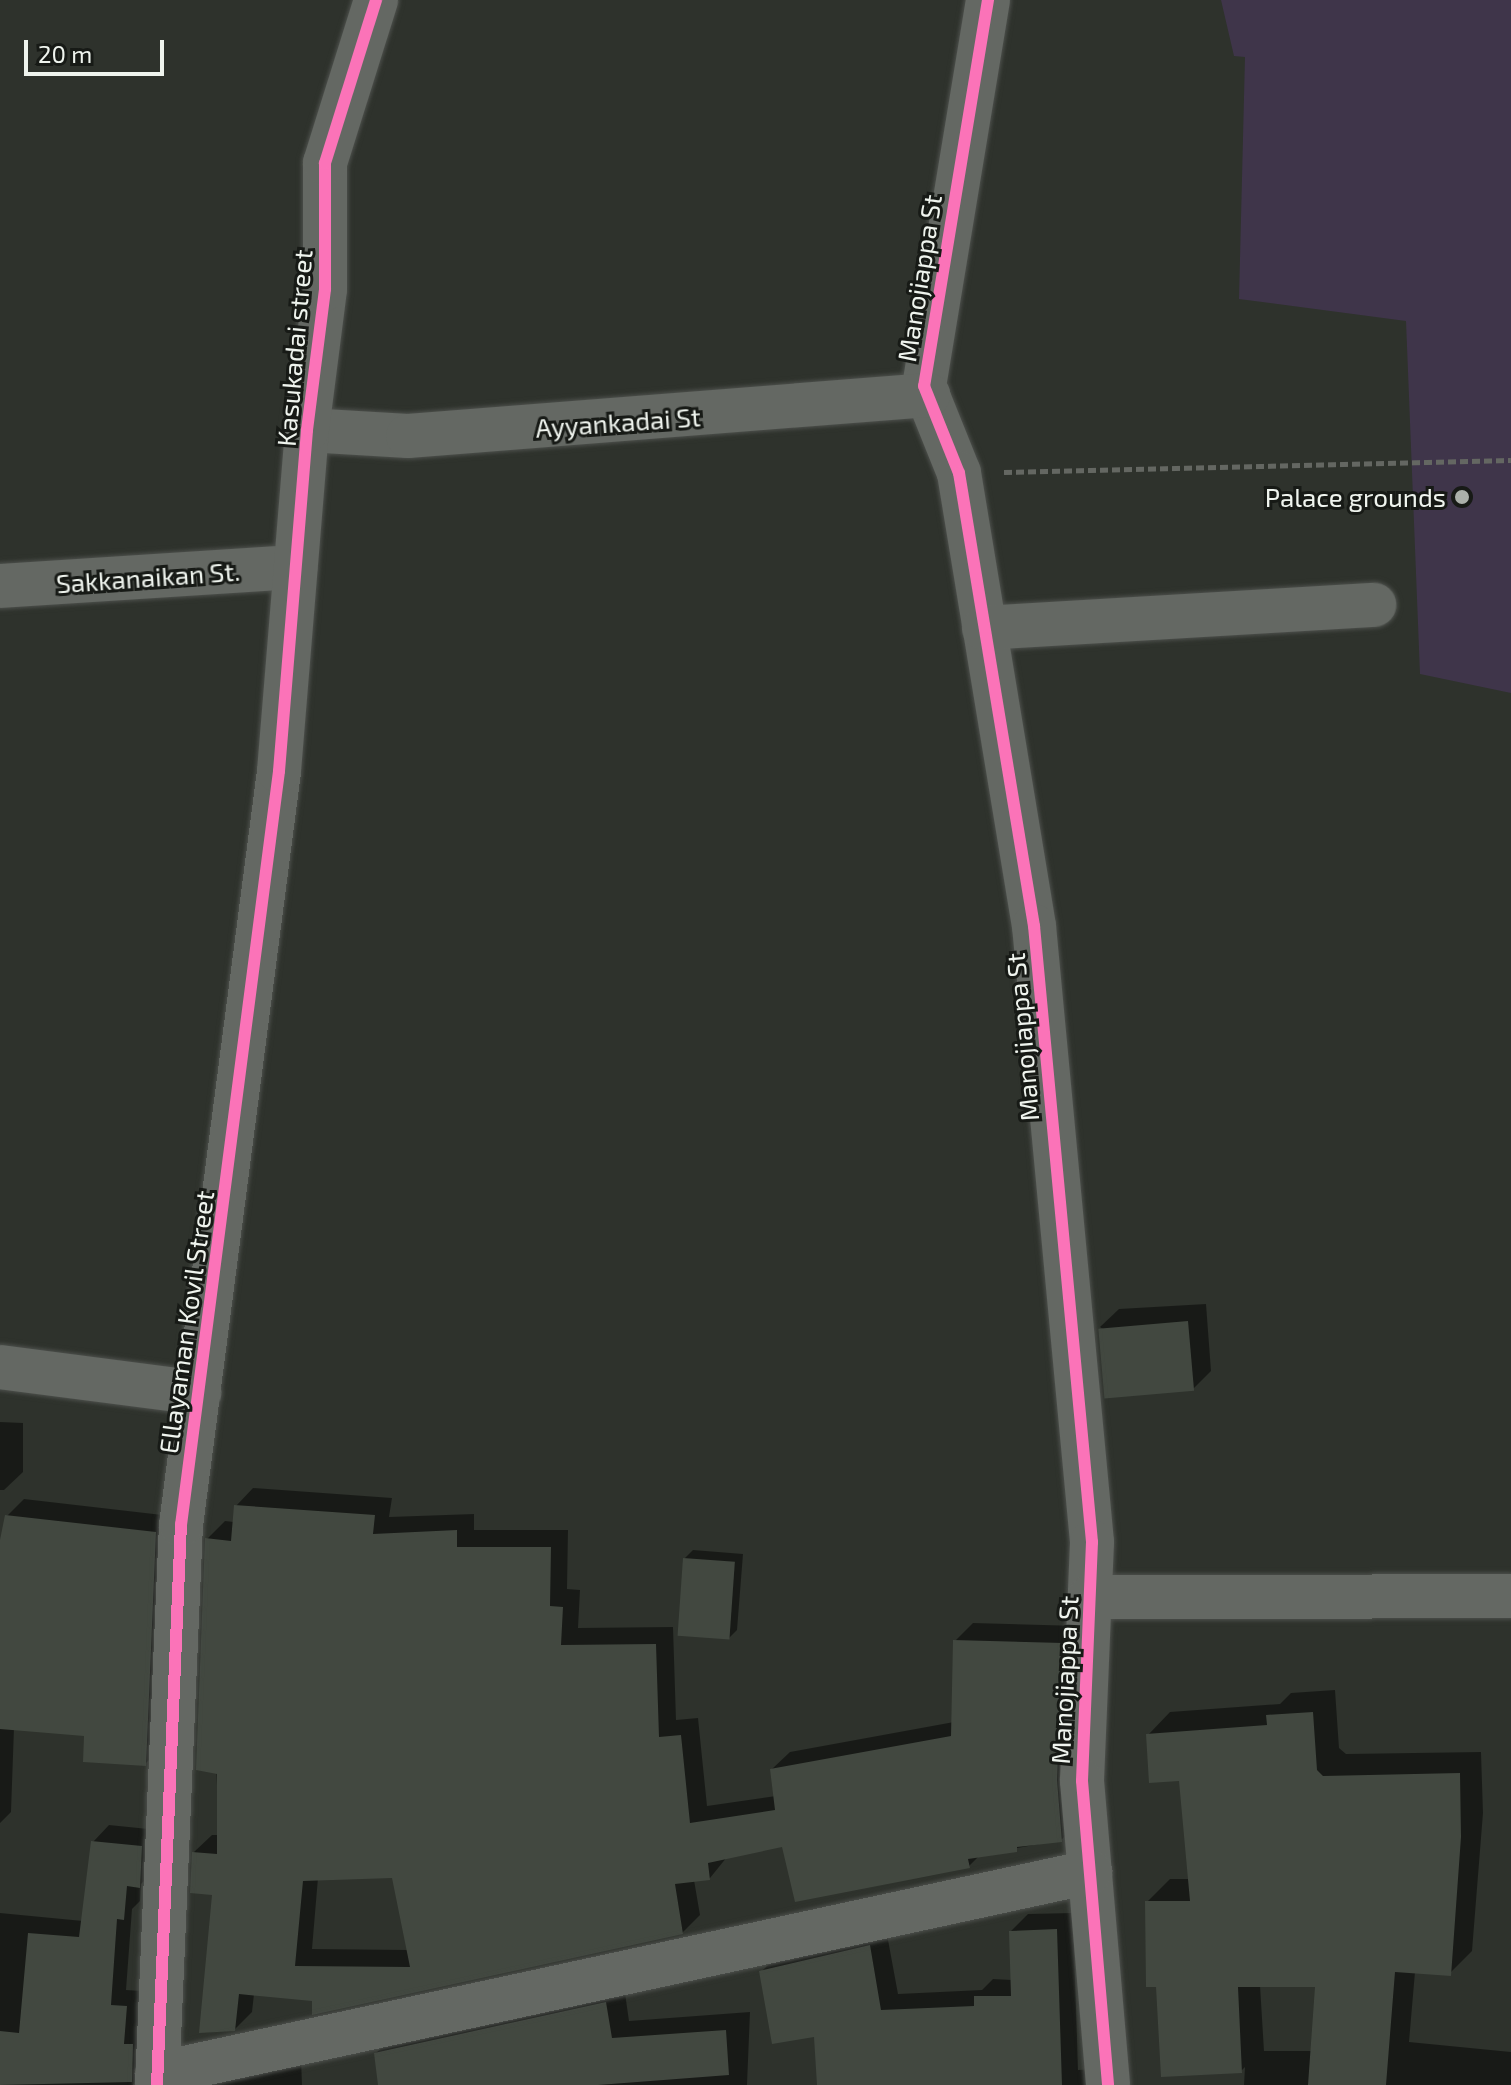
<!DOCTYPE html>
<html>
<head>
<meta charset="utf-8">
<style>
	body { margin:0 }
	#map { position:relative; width:1511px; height:2085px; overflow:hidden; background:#2e322c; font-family:"Exo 2",sans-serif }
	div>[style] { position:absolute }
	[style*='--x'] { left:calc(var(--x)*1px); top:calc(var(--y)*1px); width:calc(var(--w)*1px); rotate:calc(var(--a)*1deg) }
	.green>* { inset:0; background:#3f354a }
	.shadow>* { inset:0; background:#0007 }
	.building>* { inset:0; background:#424840; transform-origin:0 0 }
	.path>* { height:5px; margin-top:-2.5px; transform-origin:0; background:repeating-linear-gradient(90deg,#646762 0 8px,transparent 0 12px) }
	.roads { filter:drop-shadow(0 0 2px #4d504c) drop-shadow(0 0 2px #4d504c) }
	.minor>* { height:44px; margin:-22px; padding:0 22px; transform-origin:22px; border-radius:22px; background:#646863 }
	.cycleway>* { height:12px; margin:-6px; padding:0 6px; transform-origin:6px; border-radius:6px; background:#fb73b8 }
	.dots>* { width:22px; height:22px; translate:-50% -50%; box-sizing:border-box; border:4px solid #171a16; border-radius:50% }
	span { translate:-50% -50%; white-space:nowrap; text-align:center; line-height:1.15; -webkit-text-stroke:6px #171a16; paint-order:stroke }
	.street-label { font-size:26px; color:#eff4ee }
	.poi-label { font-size:26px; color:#eff4ee }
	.right { translate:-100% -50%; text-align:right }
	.scale { position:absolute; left:24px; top:40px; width:140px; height:36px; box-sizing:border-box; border:4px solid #eff4ee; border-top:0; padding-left:10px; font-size:24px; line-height:28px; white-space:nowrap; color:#eff4ee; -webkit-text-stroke:6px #171a16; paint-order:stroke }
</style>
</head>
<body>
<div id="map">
	<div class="green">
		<i style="clip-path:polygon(1221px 0,1511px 0,1511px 693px,1420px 674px,1406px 321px,1239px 299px,1245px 57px,1234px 56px)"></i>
	</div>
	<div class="shadow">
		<i style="clip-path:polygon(1206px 1304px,1211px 1371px,1193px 1389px,1100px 1327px,1119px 1309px)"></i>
		<i style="clip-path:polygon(0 1422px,23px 1423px,23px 1472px,4px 1490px,0 1490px)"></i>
		<i style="clip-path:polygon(evenodd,253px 1488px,392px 1498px,389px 1517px,474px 1514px,474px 1530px,568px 1530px,567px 1589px,580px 1590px,578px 1628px,673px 1627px,676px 1720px,698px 1718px,707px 1806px,776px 1796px,772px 1769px,790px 1752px,954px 1722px,955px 1641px,973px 1623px,1080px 1626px,1079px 1823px,1061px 1840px,980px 1855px,969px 1866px,783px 1845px,727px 1857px,710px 1878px,694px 1880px,700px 1915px,682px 1933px,314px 1999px,254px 1994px,252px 2012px,234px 2030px,202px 2032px,214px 1893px,194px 1852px,212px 1835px,219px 1835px,207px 1539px,225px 1521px,234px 1522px,236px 1506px,253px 1488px,393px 1876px,409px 1950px,312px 1949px,318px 1878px,393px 1876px)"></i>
		<i style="clip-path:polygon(24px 1499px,171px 1516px,162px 1747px,145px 1764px,87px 1734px,14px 1728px,11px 1812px,0 1823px,0 1550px,7px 1516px)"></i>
		<i style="clip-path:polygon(693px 1550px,743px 1554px,737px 1630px,728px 1639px,684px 1559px)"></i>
		<i style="clip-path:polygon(evenodd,1335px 1690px,1339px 1748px,1346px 1754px,1481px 1752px,1483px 1813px,1472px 1951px,1450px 1973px,1415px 1972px,1409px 2042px,1511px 2052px,1511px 2085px,1244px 2085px,1245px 2067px,1241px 2071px,1158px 1985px,1147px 1902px,1170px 1879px,1190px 1879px,1180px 1779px,1148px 1735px,1170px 1712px,1280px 1704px,1291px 1693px,1335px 1690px,1260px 1985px,1318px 1985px,1313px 2051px,1264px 2051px,1260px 1985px)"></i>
		<i style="clip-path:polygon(109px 1825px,158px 1830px,156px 1869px,141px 1884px,140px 1901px,132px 1909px,126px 1990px,142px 1991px,147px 2064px,133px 2085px,0 2085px,0 1913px,83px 1921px,93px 1842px)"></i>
		<i style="clip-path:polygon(1073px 1913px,1078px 2070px,1100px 2069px,1109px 2085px,819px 2085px,816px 2035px,761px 1972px,778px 1955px,886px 1929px,898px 1994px,982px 1990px,993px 1979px,1012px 1980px,1011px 1931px,1028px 1914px)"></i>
		<i style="clip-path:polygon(624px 1986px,629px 2021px,750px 2012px,747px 2085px,380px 2085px,376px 2053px,394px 2036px)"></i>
		<i style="clip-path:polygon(301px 2059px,302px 2085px,215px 2085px,229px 2071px)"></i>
	</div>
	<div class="building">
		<i style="left:1188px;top:1321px;width:70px;height:90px;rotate:85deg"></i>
		<i style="clip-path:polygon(evenodd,234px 1505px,375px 1515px,373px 1534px,457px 1530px,457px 1547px,551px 1547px,550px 1606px,563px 1607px,561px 1645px,656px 1644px,659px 1737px,681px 1735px,690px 1823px,775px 1810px,770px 1769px,951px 1736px,953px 1640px,1063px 1643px,1057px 1780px,1062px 1842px,1017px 1847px,1017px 1852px,968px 1859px,970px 1868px,795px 1902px,782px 1847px,708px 1863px,710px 1880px,675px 1884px,683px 1934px,312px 2015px,312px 2001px,239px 1994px,235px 2031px,199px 2033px,212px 1895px,190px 1893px,192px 1852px,217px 1854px,217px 1774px,196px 1770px,205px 1538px,231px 1541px,234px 1505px,392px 1878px,410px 1967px,295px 1966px,303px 1881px,392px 1878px)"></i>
		<i style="clip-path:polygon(5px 1515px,156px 1532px,146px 1766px,83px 1762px,84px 1736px,0 1729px,0 1540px)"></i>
		<i style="left:683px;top:1558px;width:52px;height:78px;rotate:4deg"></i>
		<i style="clip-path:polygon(1313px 1712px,1317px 1770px,1323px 1776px,1460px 1773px,1461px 1837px,1451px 1976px,1395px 1972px,1386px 2085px,1308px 2085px,1315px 1987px,1238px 1987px,1242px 2073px,1161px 2077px,1156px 1987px,1146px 1987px,1145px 1901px,1190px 1901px,1179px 1781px,1149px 1783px,1146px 1734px,1267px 1725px,1266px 1715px)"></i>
		<i style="clip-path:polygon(91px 1841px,142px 1846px,140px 1888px,127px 1886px,124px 1920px,117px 1919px,111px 2005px,127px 2006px,124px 2044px,133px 2044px,132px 2082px,0 2085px,0 2031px,19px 2033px,28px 1933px,79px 1937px)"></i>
		<i style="clip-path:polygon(1057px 1929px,1062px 2085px,817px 2085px,814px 2037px,772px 2044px,759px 1971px,870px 1945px,881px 2010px,974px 2006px,974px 1996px,1011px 1996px,1009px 1931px)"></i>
		<i style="clip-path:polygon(606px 2002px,612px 2038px,726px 2030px,729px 2075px,598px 2085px,378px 2085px,374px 2053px)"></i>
	</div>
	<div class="path">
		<i style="--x:1004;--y:472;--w:507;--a:-1.36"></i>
	</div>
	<div class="roads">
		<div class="minor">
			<i style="--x:988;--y:0;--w:391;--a:99.4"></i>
			<i style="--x:924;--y:386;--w:94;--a:68.1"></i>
			<i style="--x:959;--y:473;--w:459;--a:80.6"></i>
			<i style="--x:1034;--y:926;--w:619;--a:84.62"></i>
			<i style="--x:1092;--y:1542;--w:239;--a:92.4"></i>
			<i style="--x:1082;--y:1781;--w:305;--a:85.1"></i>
			<i style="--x:307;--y:430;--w:101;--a:3.4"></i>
			<i style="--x:408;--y:436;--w:522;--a:-4.51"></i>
			<i style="--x:0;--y:586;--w:296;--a:-3.7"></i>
			<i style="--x:984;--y:628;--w:391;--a:-3.4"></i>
			<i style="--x:0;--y:1367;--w:201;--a:7.4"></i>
			<i style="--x:1090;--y:1597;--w:421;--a:-0.1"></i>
			<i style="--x:157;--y:2074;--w:955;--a:-12.22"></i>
			<i style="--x:157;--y:2085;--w:561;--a:-87.55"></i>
			<i style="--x:181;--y:1525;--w:760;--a:-82.59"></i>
			<i style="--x:279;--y:771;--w:342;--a:-85.3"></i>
			<i style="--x:307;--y:430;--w:142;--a:-82.7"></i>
			<i style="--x:325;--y:289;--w:126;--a:-90"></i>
			<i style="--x:325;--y:163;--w:171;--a:-72.6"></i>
		</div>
	</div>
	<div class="cycleway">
		<i style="--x:988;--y:0;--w:391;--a:99.4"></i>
		<i style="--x:924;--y:386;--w:94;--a:68.1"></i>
		<i style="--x:959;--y:473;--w:459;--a:80.6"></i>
		<i style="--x:1034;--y:926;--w:619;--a:84.62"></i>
		<i style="--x:1092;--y:1542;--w:239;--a:92.4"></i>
		<i style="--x:1082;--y:1781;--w:305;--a:85.1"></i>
		<i style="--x:157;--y:2085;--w:561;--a:-87.55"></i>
		<i style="--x:181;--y:1525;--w:760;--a:-82.59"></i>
		<i style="--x:279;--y:771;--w:342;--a:-85.3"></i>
		<i style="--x:307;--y:430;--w:142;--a:-82.7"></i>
		<i style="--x:325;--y:289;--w:126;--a:-90"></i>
		<i style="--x:325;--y:163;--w:171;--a:-72.6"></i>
	</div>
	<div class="dots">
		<i style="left:1462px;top:497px;background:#abb0aa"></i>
	</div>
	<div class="street-label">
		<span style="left:919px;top:278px;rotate:-81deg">Manojiappa St</span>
		<span style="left:294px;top:348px;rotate:-85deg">Kasukadai street</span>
		<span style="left:618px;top:422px;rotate:-4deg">Ayyankadai St</span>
		<span style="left:148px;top:577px;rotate:-4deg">Sakkanaikan St.</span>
		<span style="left:1022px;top:1037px;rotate:-95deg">Manojiappa St</span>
		<span style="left:186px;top:1322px;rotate:-82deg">Ellayaman Kovil Street</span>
		<span style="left:1064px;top:1680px;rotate:-87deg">Manojiappa St</span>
	</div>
	<div class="poi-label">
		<span class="right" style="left:1446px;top:497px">Palace grounds</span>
	</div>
	<div class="scale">20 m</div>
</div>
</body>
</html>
